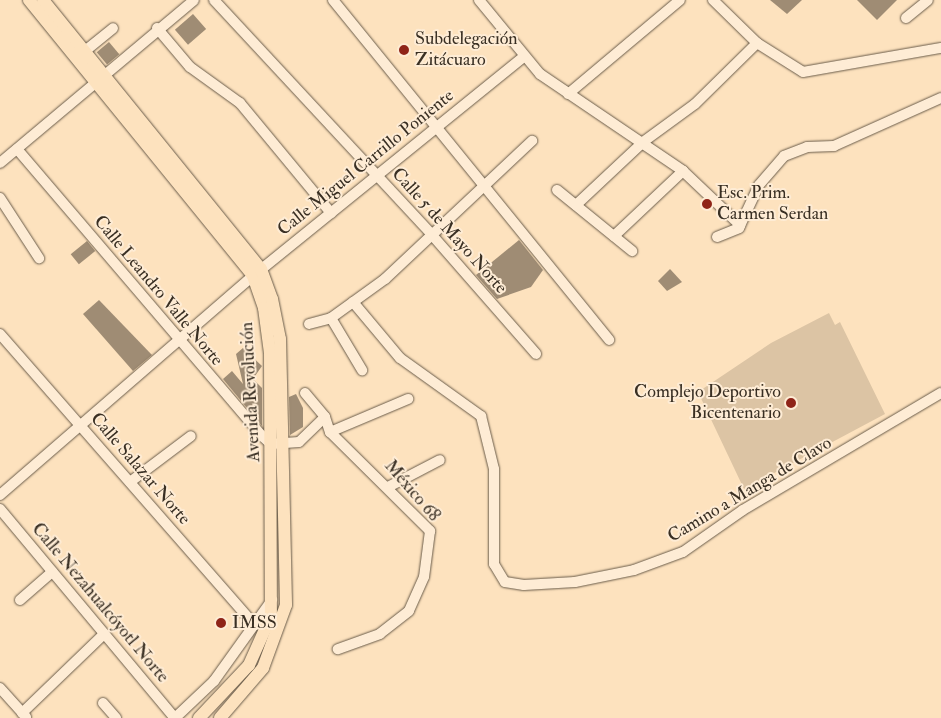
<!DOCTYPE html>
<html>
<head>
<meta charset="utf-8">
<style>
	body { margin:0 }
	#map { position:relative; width:941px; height:718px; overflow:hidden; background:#fde2be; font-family:"IM FELL Double Pica",serif }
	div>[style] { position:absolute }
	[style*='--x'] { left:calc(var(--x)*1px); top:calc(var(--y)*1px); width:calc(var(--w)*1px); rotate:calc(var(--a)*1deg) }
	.green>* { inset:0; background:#dcc4a4 }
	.building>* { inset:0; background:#9f8c74; transform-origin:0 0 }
	.roads { filter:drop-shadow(0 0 1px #6a5c4a) drop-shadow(0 0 1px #6a5c4a) }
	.minor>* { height:10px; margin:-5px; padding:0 5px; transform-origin:5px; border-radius:5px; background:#feecd5 }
	.major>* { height:12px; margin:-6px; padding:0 6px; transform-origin:6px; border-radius:6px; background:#fde2be }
	.dots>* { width:14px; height:14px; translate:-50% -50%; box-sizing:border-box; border:2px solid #feecd5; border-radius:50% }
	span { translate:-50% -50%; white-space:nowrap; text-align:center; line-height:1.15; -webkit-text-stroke:4px #feecd5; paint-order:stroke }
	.poi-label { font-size:18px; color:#392f23 }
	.left { translate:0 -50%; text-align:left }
	.right { translate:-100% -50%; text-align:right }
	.street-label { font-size:18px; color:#392f23 }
</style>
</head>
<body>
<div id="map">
	<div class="green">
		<i style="clip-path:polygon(829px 313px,835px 325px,840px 322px,885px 414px,744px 489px,698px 392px,771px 343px)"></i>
	</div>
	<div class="building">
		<i style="clip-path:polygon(770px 0,802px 0,787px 14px)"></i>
		<i style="clip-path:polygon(857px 0,897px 0,877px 20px)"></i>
		<i style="left:193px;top:14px;width:20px;height:24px;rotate:49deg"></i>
		<i style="left:109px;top:42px;width:16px;height:16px;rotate:50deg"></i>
		<i style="clip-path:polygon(519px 240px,543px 270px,531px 287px,497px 299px,476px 275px)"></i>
		<i style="left:87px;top:241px;width:13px;height:21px;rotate:51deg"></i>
		<i style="clip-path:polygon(670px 269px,682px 282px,667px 291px,658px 281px)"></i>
		<i style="clip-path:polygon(99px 300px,152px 355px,133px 371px,83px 314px)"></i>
		<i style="clip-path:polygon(243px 348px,262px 366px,253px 379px,262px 388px,262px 426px,223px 379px,232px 371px,243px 384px,236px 354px)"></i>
		<i style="clip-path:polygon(296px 394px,303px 408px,303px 427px,290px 435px,289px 397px)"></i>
	</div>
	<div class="roads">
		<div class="minor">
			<i style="--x:214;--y:0;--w:321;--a:47.1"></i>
			<i style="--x:432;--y:235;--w:158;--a:48.8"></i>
			<i style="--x:333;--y:0;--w:438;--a:50.9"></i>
			<i style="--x:479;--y:0;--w:96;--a:50.5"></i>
			<i style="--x:540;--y:74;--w:173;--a:34.1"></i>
			<i style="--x:683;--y:171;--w:79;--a:43.5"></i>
			<i style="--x:713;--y:0;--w:62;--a:44.3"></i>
			<i style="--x:757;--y:43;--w:54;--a:32.2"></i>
			<i style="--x:803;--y:72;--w:140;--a:-9.9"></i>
			<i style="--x:906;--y:18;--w:28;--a:-39"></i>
			<i style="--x:157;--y:28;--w:51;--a:49.8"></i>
			<i style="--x:190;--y:67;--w:62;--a:35.8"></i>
			<i style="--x:240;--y:103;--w:143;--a:50.4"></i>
			<i style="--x:85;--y:51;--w:36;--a:-39"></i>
			<i style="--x:568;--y:94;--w:146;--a:-40"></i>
			<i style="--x:17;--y:149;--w:377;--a:49.5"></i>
			<i style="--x:262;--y:436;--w:12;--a:42"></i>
			<i style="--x:271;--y:444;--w:28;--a:-4"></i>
			<i style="--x:299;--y:442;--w:36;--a:-44"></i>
			<i style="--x:0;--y:163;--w:253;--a:-40"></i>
			<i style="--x:557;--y:190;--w:97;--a:39.1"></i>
			<i style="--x:0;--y:198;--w:72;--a:57"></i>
			<i style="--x:576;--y:205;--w:92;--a:-43.2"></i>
			<i style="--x:643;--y:142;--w:64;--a:-36.2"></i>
			<i style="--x:695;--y:104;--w:87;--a:-44.5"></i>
			<i style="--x:614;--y:236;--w:95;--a:-43.3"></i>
			<i style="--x:717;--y:237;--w:24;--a:-22"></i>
			<i style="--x:739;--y:228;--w:47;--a:-65.1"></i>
			<i style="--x:759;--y:185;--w:38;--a:-49"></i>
			<i style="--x:784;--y:156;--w:25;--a:-21"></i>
			<i style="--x:807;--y:147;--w:27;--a:-2"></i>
			<i style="--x:834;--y:146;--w:117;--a:-24.2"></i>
			<i style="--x:353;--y:302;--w:73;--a:50"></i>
			<i style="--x:400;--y:358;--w:100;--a:35.6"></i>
			<i style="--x:481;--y:416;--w:55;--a:76.2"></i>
			<i style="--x:494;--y:469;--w:95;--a:90"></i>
			<i style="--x:494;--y:564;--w:21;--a:59"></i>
			<i style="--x:505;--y:582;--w:19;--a:9"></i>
			<i style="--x:524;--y:585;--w:51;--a:-3.4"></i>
			<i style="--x:575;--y:582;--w:60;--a:-11.5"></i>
			<i style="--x:634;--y:570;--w:52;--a:-20.2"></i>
			<i style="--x:683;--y:552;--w:73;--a:-35"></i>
			<i style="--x:743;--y:510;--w:230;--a:-30.6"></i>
			<i style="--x:331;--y:318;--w:61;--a:59.2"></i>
			<i style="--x:309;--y:324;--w:23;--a:-15"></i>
			<i style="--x:331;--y:318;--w:67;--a:-35.8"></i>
			<i style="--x:385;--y:279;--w:202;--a:-43.2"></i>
			<i style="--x:0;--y:334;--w:387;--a:48.8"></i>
			<i style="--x:305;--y:393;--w:31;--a:50"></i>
			<i style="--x:325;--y:417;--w:16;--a:72"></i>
			<i style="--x:330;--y:432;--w:141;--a:44.7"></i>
			<i style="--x:430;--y:531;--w:46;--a:97.4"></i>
			<i style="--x:424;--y:577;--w:37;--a:114"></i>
			<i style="--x:409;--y:611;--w:37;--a:142"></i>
			<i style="--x:380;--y:634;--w:45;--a:160.3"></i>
			<i style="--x:330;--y:432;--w:85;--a:-22.9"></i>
			<i style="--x:130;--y:482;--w:76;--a:-37"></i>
			<i style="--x:390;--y:486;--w:56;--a:-27.5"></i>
			<i style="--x:0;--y:495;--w:335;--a:-40.9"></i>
			<i style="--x:253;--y:276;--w:348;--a:-39"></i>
			<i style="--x:0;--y:509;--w:273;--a:50.1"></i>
			<i style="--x:175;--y:718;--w:54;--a:-43.5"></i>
			<i style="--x:214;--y:681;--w:100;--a:-54.4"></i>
			<i style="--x:20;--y:600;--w:43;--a:-41.2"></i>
			<i style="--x:0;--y:688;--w:39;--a:48"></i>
			<i style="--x:103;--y:703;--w:20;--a:49"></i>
			<i style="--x:22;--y:713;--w:114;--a:-43.9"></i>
		</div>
		<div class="major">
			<i style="--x:29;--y:0;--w:355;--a:50.9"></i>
			<i style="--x:253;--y:276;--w:34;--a:71"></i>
			<i style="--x:264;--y:308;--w:45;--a:82.4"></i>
			<i style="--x:270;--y:353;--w:263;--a:89.8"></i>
			<i style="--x:271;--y:616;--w:54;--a:114.2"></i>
			<i style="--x:249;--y:665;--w:73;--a:133.3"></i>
			<i style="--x:43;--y:0;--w:346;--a:51"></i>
			<i style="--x:261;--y:269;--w:32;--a:70"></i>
			<i style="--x:272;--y:299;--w:41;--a:78.7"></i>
			<i style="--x:280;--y:339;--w:266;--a:88.7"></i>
			<i style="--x:286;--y:605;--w:67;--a:110.1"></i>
			<i style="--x:263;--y:668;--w:66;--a:130.7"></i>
		</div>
	</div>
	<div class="dots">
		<i style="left:404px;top:50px;background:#8f2418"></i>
		<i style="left:707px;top:204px;background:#8f2418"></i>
		<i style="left:791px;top:403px;background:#8f2418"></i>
		<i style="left:221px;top:623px;background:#8f2418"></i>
	</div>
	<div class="poi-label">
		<span class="left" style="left:415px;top:50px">Subdelegación<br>Zitácuaro</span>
		<span class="left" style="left:717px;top:204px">Esc. Prim.<br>Carmen Serdan</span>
		<span class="right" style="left:781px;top:403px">Complejo Deportivo<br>Bicentenario</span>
		<span class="left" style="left:232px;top:623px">IMSS</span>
	</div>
	<div class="street-label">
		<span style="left:366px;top:163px;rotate:-39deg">Calle Miguel Carrillo Poniente</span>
		<span style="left:449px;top:231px;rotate:48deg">Calle 5 de Mayo Norte</span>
		<span style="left:158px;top:291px;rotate:50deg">Calle Leandro Valle Norte</span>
		<span style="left:251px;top:392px;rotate:-93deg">Avenida Revolución</span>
		<span style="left:140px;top:469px;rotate:49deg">Calle Salazar Norte</span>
		<span style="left:750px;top:490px;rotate:-31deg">Camino a Manga de Clavo</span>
		<span style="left:412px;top:491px;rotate:49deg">México 68</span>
		<span style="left:100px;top:603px;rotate:50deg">Calle Nezahualcóyotl Norte</span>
	</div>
</div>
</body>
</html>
